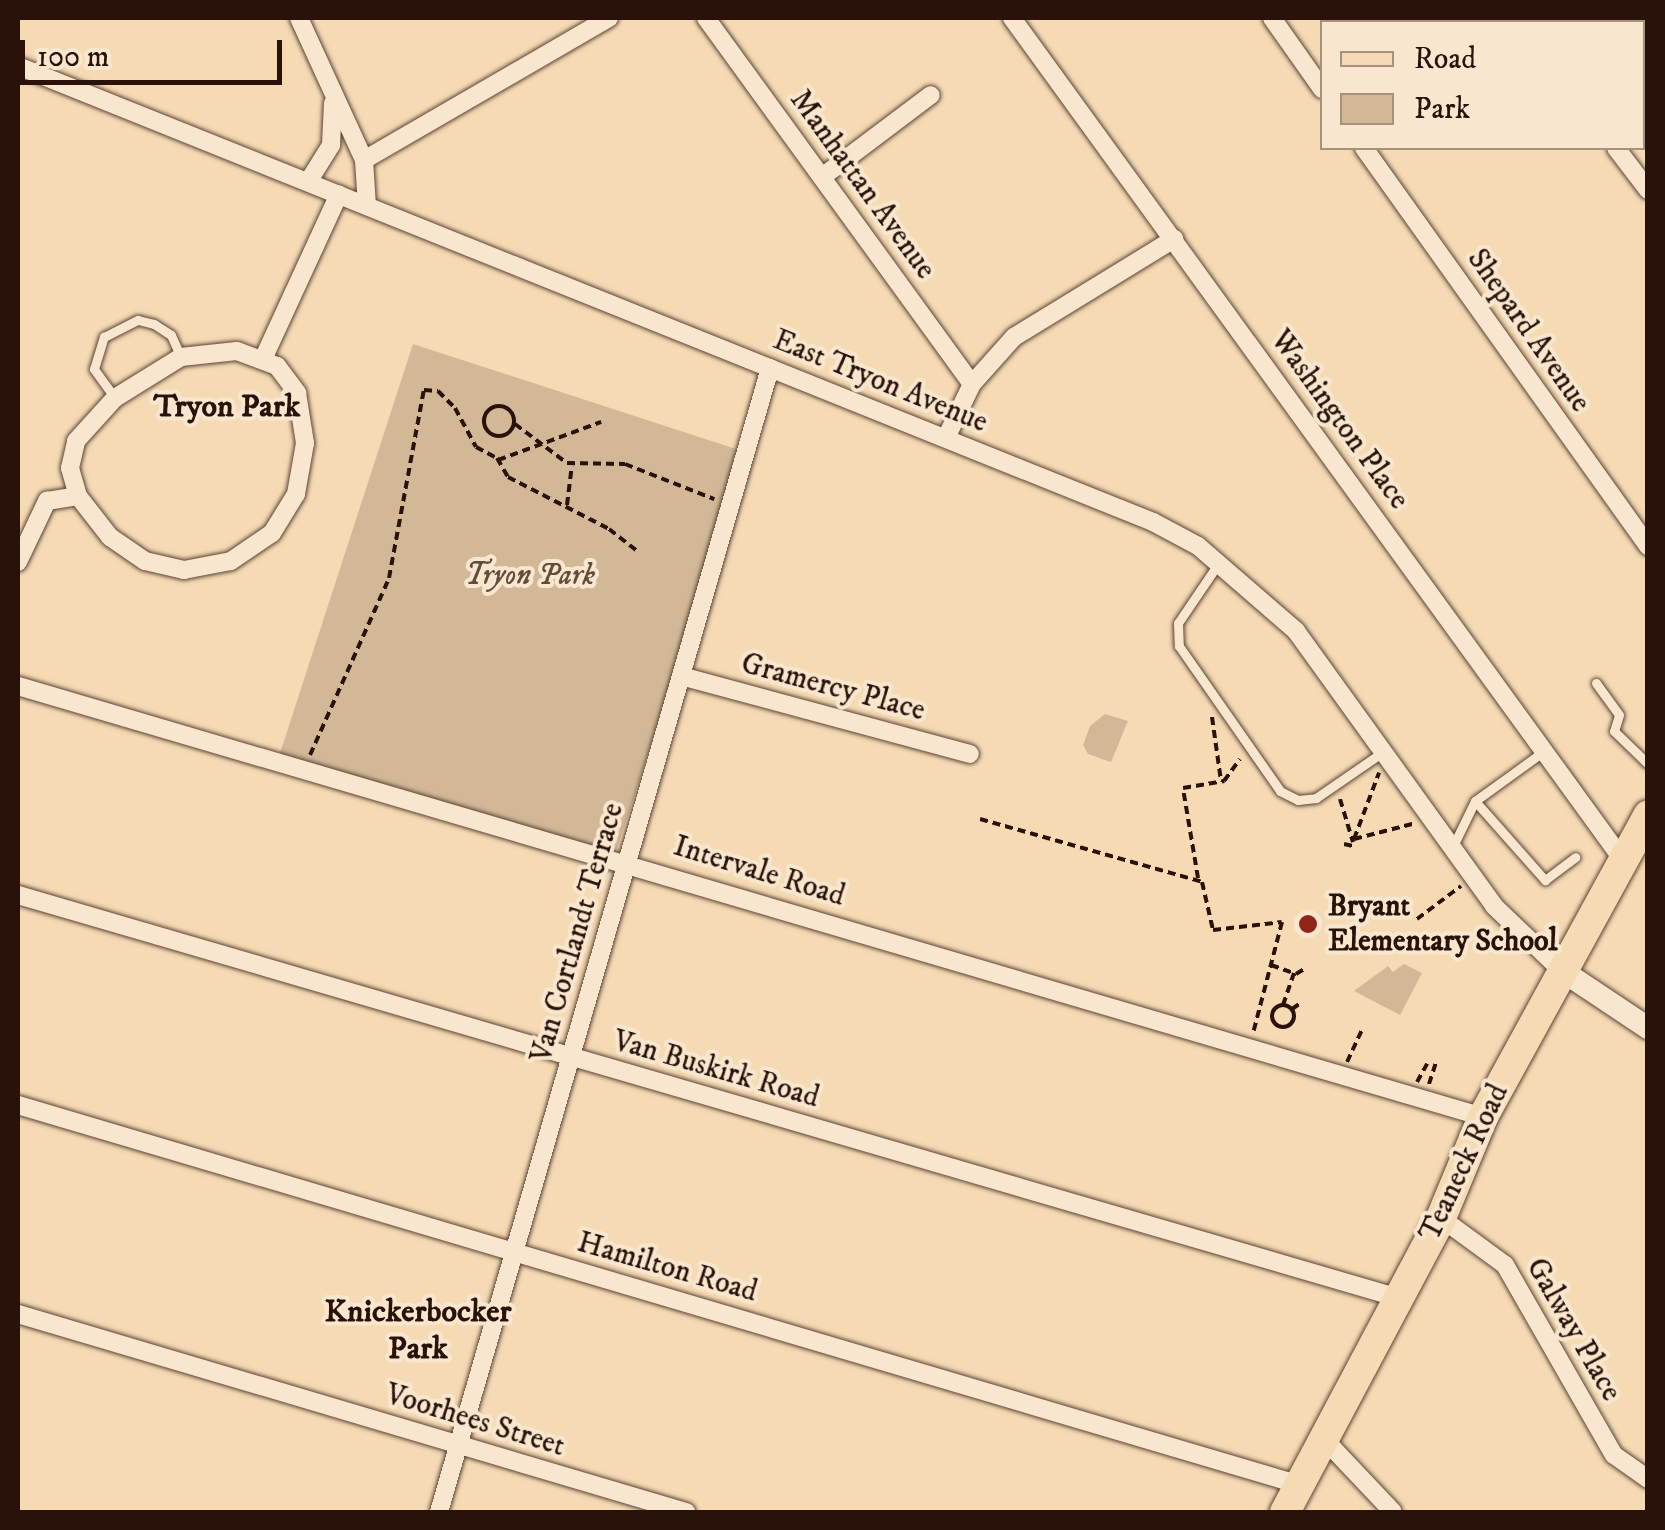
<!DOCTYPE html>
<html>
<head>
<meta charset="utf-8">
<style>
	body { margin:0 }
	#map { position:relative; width:1665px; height:1530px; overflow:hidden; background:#f5dab4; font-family:"IM FELL DW Pica",serif }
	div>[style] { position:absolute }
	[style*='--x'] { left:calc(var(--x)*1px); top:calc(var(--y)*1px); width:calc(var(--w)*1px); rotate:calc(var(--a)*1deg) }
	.green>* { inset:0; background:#d2b897; transform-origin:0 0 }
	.path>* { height:4px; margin-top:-2px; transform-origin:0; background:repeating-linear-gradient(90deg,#2a1109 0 8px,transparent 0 13px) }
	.path>.ring { margin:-2px; padding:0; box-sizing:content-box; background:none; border:4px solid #2a1109; border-radius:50% }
	.roads { filter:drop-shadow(0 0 2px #5d4334) drop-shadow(0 0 2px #5d4334) }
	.service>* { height:9px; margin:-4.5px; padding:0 4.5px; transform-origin:4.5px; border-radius:4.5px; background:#f8e7ce }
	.minor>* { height:18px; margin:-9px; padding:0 9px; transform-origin:9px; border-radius:9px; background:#f8e7ce }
	.tertiary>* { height:22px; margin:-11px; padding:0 11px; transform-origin:11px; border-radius:11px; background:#f8e7ce }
	.primary>* { height:30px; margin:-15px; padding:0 15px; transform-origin:15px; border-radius:15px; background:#f5dab4 }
	.dots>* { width:28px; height:28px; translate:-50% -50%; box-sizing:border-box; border:5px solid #f8e7ce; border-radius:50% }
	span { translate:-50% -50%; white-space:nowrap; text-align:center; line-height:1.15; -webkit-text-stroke:8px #f8e7ce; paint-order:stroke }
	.street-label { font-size:30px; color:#2a1109 }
	.park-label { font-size:30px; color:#654b3b; font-style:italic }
	.poi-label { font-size:30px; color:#2a1109; font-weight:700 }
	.left { translate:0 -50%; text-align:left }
	.neighbourhood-label { font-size:32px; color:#2a1109; font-weight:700 }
	.frame { position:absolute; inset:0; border:20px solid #2a1109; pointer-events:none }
	.legend { position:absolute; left:1320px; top:20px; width:325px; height:130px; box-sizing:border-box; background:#f8e7ce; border:2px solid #a6917f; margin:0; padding:12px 18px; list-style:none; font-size:30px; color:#2a1109 }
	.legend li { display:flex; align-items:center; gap:20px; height:50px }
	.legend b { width:50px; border:2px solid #a6917f }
	.scale { position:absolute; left:20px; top:40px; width:262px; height:45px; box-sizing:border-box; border:5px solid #2a1109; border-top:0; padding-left:12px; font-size:30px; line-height:35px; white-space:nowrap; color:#2a1109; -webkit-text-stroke:8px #f8e7ce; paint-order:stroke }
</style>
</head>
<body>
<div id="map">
	<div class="green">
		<i style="left:413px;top:344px;width:350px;height:438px;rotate:18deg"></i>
		<i style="clip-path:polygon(1105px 714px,1128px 721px,1111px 762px,1088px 754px,1083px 745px,1090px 726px)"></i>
		<i style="clip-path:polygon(1404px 964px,1422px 973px,1400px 1015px,1354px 991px,1388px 966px,1393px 972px)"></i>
	</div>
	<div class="path">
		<i class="ring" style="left:484px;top:406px;width:26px;height:26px"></i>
		<i style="--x:515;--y:424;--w:65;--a:36.9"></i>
		<i style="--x:567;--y:463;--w:58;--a:1"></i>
		<i style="--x:625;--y:464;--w:96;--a:21.5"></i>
		<i style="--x:498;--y:460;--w:110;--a:-20.3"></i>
		<i style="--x:567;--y:505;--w:39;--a:-83"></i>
		<i style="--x:1212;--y:717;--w:65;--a:82"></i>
		<i style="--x:310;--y:755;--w:194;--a:-65.9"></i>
		<i style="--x:389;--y:578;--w:191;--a:-79.5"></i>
		<i style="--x:424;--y:390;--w:14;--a:4"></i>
		<i style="--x:438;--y:391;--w:24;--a:45"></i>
		<i style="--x:455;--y:408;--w:44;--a:61.7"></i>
		<i style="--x:476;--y:447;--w:24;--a:28"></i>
		<i style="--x:497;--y:458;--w:22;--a:60"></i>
		<i style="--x:508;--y:477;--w:114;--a:27.2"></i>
		<i style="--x:609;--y:529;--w:37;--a:38"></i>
		<i style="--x:1340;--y:799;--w:45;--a:73.2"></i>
		<i style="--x:980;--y:819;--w:231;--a:15.8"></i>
		<i style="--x:1202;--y:882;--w:49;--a:77.1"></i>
		<i style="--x:1213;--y:930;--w:69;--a:-6.6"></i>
		<i style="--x:1282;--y:922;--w:115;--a:104.6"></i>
		<i style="--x:1354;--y:839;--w:71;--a:-69.3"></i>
		<i style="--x:1354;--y:839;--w:64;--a:-14.5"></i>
		<i style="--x:1344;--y:844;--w:9;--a:13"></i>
		<i style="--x:1198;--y:878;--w:91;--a:-99.5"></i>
		<i style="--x:1183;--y:788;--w:42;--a:-9.7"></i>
		<i style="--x:1224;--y:781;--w:27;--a:-54"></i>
		<i style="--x:1417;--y:919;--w:55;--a:-36.9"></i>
		<i style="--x:1271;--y:965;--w:27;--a:20"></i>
		<i style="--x:1296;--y:974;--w:12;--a:-31"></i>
		<i style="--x:1283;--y:1005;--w:34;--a:-71"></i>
		<i class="ring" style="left:1272px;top:1005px;width:18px;height:18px"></i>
		<i style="--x:1292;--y:1009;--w:12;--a:-35"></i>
		<i style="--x:1347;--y:1062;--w:35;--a:-65"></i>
		<i style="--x:1417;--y:1082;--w:21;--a:-61"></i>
		<i style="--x:1429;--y:1084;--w:25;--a:-72"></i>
	</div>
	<div class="roads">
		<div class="service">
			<i style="--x:115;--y:398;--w:36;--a:-126"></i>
			<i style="--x:94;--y:369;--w:34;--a:-73"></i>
			<i style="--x:104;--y:337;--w:38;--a:-27"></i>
			<i style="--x:138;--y:320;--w:16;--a:14"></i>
			<i style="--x:154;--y:324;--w:20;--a:33"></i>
			<i style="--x:171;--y:335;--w:24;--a:66"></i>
			<i style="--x:1218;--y:564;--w:71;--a:124.1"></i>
			<i style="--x:1178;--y:623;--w:23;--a:88"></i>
			<i style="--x:1179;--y:646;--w:177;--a:55.1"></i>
			<i style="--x:1280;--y:791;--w:20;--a:27"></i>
			<i style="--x:1298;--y:800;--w:18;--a:-6"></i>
			<i style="--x:1316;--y:798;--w:81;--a:-34.5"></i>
			<i style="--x:1596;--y:683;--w:39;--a:54"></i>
			<i style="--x:1619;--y:715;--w:17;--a:107"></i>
			<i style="--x:1614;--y:731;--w:47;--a:44.1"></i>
			<i style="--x:1475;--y:801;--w:106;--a:48.5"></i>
			<i style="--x:1545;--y:880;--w:38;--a:-37"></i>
			<i style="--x:1452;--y:848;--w:52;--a:-63.9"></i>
			<i style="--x:1475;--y:801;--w:85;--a:-35.9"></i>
		</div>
		<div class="minor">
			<i style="--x:299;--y:18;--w:156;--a:65.4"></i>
			<i style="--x:364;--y:160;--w:46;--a:86.3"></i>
			<i style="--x:706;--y:18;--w:452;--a:54"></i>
			<i style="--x:1012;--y:18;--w:1035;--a:54.04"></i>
			<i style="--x:1272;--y:18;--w:87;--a:54.8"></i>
			<i style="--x:1520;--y:18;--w:6;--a:45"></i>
			<i style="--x:18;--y:66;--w:1223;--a:21.89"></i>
			<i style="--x:1153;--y:522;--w:51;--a:28.1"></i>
			<i style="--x:1198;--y:546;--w:130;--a:40.9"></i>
			<i style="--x:1296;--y:631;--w:339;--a:54.2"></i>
			<i style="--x:1494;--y:906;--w:93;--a:43.7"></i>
			<i style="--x:1364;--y:148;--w:489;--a:54.5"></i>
			<i style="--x:1616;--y:148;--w:53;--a:52.7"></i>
			<i style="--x:364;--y:160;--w:283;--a:-30.1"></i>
			<i style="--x:822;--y:177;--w:136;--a:-37"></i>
			<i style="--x:308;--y:182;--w:44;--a:-58.1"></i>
			<i style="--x:331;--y:145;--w:42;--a:-87.3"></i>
			<i style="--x:237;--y:351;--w:43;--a:20.6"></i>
			<i style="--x:277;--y:366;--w:34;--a:53"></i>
			<i style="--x:297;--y:393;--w:51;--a:80.9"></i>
			<i style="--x:305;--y:443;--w:52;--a:100"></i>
			<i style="--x:296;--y:494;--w:46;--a:121.6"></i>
			<i style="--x:272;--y:533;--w:50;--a:145.7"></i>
			<i style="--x:231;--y:561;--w:48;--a:169.2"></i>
			<i style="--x:184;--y:570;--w:40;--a:-167"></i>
			<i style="--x:145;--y:561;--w:42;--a:-145.6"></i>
			<i style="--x:110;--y:537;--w:52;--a:-128"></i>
			<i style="--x:78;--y:496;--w:29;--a:-106"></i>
			<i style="--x:70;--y:468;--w:28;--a:-77"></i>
			<i style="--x:76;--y:441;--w:58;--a:-47.8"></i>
			<i style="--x:115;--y:398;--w:78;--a:-31.8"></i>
			<i style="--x:181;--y:357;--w:56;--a:-6.1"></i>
			<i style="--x:264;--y:357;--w:179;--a:-65.3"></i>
			<i style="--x:946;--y:438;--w:60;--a:-64.3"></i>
			<i style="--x:972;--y:384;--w:63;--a:-48.2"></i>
			<i style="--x:1014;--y:337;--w:188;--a:-31.5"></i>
			<i style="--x:18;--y:562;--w:68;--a:-64.6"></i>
			<i style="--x:47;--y:501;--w:31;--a:-9"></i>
			<i style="--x:681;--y:676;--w:299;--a:15.1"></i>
			<i style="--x:18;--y:686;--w:1527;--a:16.39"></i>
			<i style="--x:18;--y:895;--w:1439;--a:16.27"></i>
			<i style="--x:18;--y:1105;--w:1337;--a:16.51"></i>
			<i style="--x:1441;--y:1218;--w:79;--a:36.3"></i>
			<i style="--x:1505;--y:1265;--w:219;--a:60.2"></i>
			<i style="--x:1614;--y:1455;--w:42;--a:35.2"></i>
			<i style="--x:18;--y:1314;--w:697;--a:16.51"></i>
			<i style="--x:1324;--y:1439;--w:100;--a:46.6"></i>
			<i style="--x:439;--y:1512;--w:1191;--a:-73.86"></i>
		</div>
		<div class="tertiary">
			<i style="--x:1561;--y:970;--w:105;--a:33.7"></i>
		</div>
		<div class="primary">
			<i style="--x:1285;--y:1512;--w:333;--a:-62"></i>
			<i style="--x:1441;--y:1218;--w:109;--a:-67.4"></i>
			<i style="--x:1483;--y:1117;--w:344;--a:-61.3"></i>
		</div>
	</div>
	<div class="dots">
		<i style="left:1308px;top:924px;background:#8f2418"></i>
	</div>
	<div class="street-label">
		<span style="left:862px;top:185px;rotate:54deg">Manhattan Avenue</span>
		<span style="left:1528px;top:331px;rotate:55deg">Shepard Avenue</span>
		<span style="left:880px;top:382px;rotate:22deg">East Tryon Avenue</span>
		<span style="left:1339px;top:420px;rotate:54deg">Washington Place</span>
		<span style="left:833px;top:688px;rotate:15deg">Gramercy Place</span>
		<span style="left:759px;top:872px;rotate:17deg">Intervale Road</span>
		<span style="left:578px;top:933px;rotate:-74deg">Van Cortlandt Terrace</span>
		<span style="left:716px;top:1070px;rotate:16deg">Van Buskirk Road</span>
		<span style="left:1465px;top:1163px;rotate:-65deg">Teaneck Road</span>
		<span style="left:667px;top:1268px;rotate:16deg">Hamilton Road</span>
		<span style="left:1573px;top:1330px;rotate:60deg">Galway Place</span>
		<span style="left:475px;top:1421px;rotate:17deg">Voorhees Street</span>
	</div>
	<div class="park-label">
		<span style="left:530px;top:576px">Tryon Park</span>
	</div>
	<div class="poi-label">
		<span class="left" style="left:1328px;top:924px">Bryant<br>Elementary School</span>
	</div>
	<div class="neighbourhood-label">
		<span style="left:227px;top:407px">Tryon Park</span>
		<span style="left:418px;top:1331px">Knickerbocker<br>Park</span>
	</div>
	<div class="frame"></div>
	<ul class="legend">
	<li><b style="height:12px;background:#f5dab4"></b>Road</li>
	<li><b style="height:28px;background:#d2b897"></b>Park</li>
	</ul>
	<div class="scale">100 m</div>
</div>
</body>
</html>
